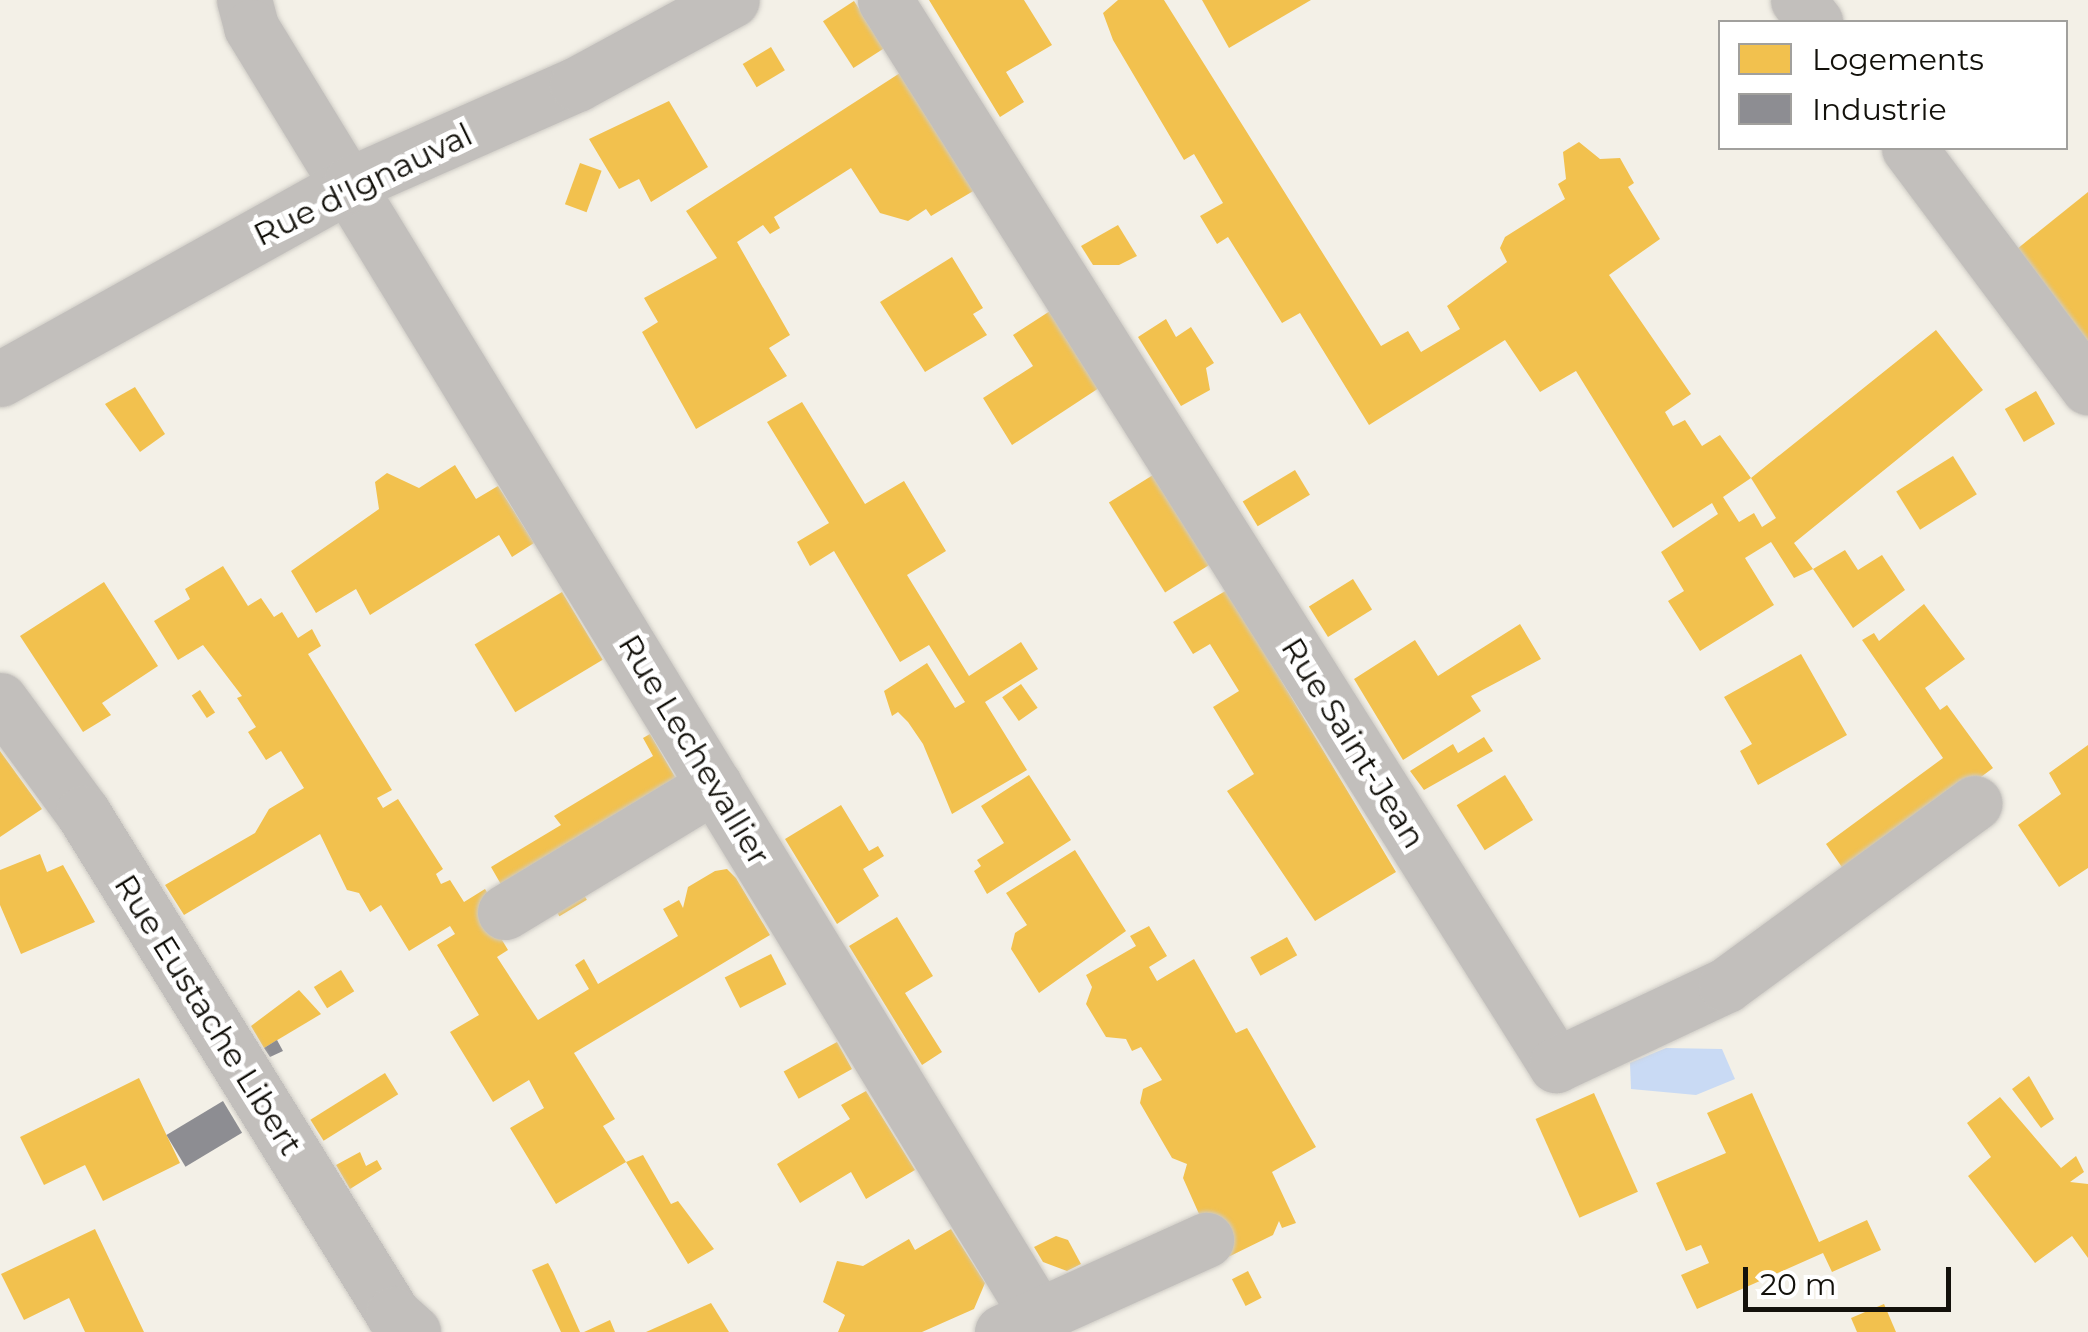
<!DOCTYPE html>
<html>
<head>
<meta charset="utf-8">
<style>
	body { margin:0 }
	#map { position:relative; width:2088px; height:1332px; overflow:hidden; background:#f3f0e7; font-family:Montserrat,sans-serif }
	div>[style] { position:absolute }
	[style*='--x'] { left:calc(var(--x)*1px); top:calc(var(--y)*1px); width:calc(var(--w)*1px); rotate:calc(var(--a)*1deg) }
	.water>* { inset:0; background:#c9daf4 }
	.homes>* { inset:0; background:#f2c14e; transform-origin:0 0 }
	.industry>* { inset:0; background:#8d8d92; transform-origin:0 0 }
	.roads { filter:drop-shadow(0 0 2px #cecbc5) drop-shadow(0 0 2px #cecbc5) }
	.minor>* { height:55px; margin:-27.5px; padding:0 27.5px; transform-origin:27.5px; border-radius:27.5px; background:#c2bfbc }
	span { translate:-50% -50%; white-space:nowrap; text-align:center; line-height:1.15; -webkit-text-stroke:10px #fff; paint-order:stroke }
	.street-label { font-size:32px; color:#13110b }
	.legend { position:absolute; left:1718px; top:20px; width:350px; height:130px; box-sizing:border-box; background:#fff; border:2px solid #a1a09d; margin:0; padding:12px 18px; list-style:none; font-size:30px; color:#13110b }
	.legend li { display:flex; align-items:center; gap:20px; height:50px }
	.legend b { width:50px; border:2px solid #a1a09d }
	.scale { position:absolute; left:1743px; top:1267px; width:208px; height:45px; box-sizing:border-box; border:5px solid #13110b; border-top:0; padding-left:12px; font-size:30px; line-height:35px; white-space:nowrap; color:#13110b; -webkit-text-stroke:8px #fff; paint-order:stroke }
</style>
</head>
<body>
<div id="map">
	<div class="water">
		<i style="clip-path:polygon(1666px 1048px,1722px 1049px,1735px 1079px,1696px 1095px,1631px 1089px,1630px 1063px)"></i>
	</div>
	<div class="homes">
		<i style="clip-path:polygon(929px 0,1024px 0,1052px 45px,1006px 72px,1024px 102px,1000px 117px)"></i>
		<i style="clip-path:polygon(evenodd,1118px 0,1164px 0,1381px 346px,1408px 331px,1421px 352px,1460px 329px,1447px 306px,1507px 262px,1500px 248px,1505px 237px,1565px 199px,1558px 184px,1566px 179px,1563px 152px,1579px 142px,1600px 159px,1620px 158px,1634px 183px,1628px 187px,1660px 239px,1609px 275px,1691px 394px,1665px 412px,1673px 426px,1685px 420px,1702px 446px,1720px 435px,1751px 478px,1936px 330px,1983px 390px,1794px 543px,1813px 569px,1845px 550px,1858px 570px,1882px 555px,1905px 590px,1853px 628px,1813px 569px,1794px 578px,1771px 542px,1745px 558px,1774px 605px,1700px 651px,1668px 601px,1684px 591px,1661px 552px,1718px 514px,1712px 503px,1673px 528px,1576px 371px,1540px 392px,1505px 340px,1369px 425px,1300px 313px,1282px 323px,1228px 237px,1217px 244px,1200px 216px,1223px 203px,1194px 154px,1184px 160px,1113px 40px,1103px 13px,1118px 0,1751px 478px,1776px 518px,1762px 527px,1754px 513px,1739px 522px,1723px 497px,1751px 478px)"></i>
		<i style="clip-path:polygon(1202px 0,1311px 0,1229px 48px)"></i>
		<i style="left:854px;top:1px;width:56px;height:37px;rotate:57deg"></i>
		<i style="left:771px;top:47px;width:27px;height:33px;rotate:59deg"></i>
		<i style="clip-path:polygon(900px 73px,975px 190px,931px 216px,926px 209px,908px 221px,880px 213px,851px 168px,774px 217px,780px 228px,770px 234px,763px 225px,737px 242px,790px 335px,769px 348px,787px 376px,696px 429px,642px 332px,658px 322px,644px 298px,717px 258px,686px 211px)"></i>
		<i style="clip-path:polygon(669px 101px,708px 167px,651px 202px,639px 179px,619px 189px,589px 139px)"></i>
		<i style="left:580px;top:163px;width:23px;height:44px;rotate:20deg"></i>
		<i style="clip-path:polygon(2088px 192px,2088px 344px,2017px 249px)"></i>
		<i style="clip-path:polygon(1118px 225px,1137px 256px,1119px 265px,1093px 265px,1081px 246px)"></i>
		<i style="clip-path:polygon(952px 257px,983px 308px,973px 314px,987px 335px,925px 372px,880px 302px)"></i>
		<i style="clip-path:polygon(1050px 311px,1099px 388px,1012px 445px,983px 398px,1033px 366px,1013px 335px)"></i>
		<i style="clip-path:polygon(1166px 319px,1176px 337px,1191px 327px,1214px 363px,1206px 368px,1210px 390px,1181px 406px,1138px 337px)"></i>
		<i style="clip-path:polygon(135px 387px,165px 434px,140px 452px,105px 404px)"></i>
		<i style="left:2036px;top:391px;width:38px;height:36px;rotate:60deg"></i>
		<i style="clip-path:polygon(802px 402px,865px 504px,904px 481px,946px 551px,907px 575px,969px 676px,1021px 642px,1038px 669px,985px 702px,1027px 770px,952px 814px,923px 744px,908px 722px,898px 712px,892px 716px,884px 691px,927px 663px,955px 708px,965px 702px,929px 645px,900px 662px,834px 551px,810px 566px,797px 542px,829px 523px,767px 422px)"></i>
		<i style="left:1953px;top:456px;width:45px;height:67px;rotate:58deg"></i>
		<i style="clip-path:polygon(455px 465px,476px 499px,498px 486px,534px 543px,512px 557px,499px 535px,370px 615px,356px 589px,316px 613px,291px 571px,379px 509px,375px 482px,387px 473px,419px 488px)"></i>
		<i style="left:1295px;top:470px;width:29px;height:61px;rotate:59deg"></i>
		<i style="left:1153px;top:475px;width:106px;height:52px;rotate:58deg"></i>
		<i style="clip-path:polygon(223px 566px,248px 606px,261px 598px,274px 617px,282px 612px,298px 638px,312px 629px,321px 646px,308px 654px,392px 790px,377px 798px,383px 808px,398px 799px,443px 869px,436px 874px,441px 884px,450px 880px,464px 902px,485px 889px,513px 934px,502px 940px,508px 950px,497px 957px,538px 1020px,589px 989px,575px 965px,584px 959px,598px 984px,678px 936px,663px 909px,679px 900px,683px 908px,688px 887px,715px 871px,727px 869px,736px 878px,770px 935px,574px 1053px,615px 1119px,603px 1126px,626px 1162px,643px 1155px,671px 1204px,678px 1201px,714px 1249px,688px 1264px,626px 1162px,556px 1204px,510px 1128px,544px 1108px,529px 1080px,493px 1102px,450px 1032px,479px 1015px,437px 945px,455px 934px,450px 926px,409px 951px,381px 905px,370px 912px,359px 893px,347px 890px,320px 834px,184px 915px,165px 885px,255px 833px,269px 809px,304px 788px,281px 751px,266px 760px,248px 732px,256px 727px,237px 698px,242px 696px,203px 645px,178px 660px,154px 621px,190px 599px,185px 589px)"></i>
		<i style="left:1353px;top:579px;width:36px;height:52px;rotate:58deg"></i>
		<i style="clip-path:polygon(104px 582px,158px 666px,102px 703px,111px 715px,83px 732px,20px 636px)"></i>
		<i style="clip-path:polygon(1227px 590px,1396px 872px,1315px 921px,1227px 791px,1254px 774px,1213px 707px,1239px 691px,1210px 644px,1193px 654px,1173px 622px)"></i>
		<i style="left:562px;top:592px;width:79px;height:102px;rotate:59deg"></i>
		<i style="clip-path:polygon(1924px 604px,1965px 659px,1925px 688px,1940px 710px,1947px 705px,1993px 768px,1848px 876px,1826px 844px,1943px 758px,1862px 640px,1874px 633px,1879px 641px)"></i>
		<i style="clip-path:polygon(1520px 624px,1541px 659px,1471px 696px,1481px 711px,1403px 760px,1354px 679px,1415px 640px,1438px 676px)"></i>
		<i style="clip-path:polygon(1801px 654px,1847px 735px,1758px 785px,1740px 751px,1752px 744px,1724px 697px)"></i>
		<i style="left:1021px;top:684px;width:29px;height:23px;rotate:55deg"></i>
		<i style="left:200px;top:690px;width:27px;height:10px;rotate:56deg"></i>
		<i style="clip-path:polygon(650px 734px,685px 794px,510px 900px,491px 867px,561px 825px,554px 816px,653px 756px,643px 738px)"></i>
		<i style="clip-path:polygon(1484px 737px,1493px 751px,1424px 790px,1410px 771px,1453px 744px,1458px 753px)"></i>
		<i style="clip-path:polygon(2088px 745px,2088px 868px,2059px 887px,2018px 825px,2061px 794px,2049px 773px)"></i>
		<i style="clip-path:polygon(0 751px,42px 809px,0 837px)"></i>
		<i style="clip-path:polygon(1029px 775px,1071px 840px,987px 894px,974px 871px,981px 866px,977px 860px,1004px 843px,981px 806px)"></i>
		<i style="left:1505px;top:775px;width:53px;height:57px;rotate:58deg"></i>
		<i style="clip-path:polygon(841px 805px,869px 851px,878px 846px,884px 856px,863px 869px,879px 896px,837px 924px,785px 839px)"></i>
		<i style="clip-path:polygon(1075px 850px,1126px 931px,1039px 993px,1011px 949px,1015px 933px,1027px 925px,1006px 893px)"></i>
		<i style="clip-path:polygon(40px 854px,47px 872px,63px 865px,95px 922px,21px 954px,0 905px,0 870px)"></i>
		<i style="left:575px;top:880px;width:23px;height:32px;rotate:59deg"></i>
		<i style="clip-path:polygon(897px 917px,933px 976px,905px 993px,942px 1052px,922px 1065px,849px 946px)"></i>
		<i style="clip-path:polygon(1149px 926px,1167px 956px,1149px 967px,1157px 981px,1194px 959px,1236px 1033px,1247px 1028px,1316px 1147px,1272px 1172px,1296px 1223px,1282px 1228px,1279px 1221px,1273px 1235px,1220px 1261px,1183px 1178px,1187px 1164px,1172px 1158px,1140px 1103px,1143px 1089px,1162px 1080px,1141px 1047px,1132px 1051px,1126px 1039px,1106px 1037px,1086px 1004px,1092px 987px,1086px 975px,1136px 946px,1130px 936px)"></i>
		<i style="left:1287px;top:937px;width:21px;height:42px;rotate:61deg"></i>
		<i style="left:771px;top:954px;width:34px;height:52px;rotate:63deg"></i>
		<i style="left:341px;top:970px;width:25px;height:32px;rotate:58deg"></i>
		<i style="clip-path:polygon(299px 990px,321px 1014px,264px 1048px,251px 1026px)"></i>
		<i style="left:837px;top:1042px;width:31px;height:61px;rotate:61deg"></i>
		<i style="left:385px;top:1073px;width:25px;height:88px;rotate:58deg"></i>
		<i style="clip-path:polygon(2029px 1076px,2054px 1119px,2041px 1128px,2012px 1089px)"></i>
		<i style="clip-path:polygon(139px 1078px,180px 1163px,103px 1201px,85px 1165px,44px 1185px,20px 1137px)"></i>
		<i style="clip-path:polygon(866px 1091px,915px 1170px,866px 1199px,851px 1172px,800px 1203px,777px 1164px,850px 1119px,841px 1105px)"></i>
		<i style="left:1594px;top:1093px;width:108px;height:64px;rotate:66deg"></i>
		<i style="clip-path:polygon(1752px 1093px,1819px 1242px,1867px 1220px,1881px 1250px,1832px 1272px,1823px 1253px,1697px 1309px,1681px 1275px,1709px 1263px,1701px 1245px,1686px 1251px,1656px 1183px,1726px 1153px,1707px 1113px)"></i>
		<i style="clip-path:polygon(2000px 1097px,2061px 1168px,2076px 1156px,2084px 1172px,2070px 1182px,2088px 1184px,2088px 1258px,2072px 1236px,2035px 1263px,1968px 1176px,1991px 1157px,1967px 1123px)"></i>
		<i style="clip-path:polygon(360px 1152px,366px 1166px,377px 1160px,382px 1169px,350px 1189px,336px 1165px)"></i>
		<i style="clip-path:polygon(95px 1229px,144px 1332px,85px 1332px,69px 1298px,24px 1320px,1px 1274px)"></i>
		<i style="clip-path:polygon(951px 1229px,985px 1283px,974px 1309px,922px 1332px,838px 1332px,845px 1315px,823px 1302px,837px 1261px,863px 1266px,909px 1239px,915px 1250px)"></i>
		<i style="clip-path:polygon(1056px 1236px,1068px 1240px,1081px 1264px,1067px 1271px,1043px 1262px,1034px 1247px)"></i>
		<i style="clip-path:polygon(548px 1263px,553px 1272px,580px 1332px,561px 1332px,532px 1270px)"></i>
		<i style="left:1248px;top:1271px;width:30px;height:18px;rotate:63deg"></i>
		<i style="clip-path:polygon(711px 1303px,729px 1332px,646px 1332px)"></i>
		<i style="clip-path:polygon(1884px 1304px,1896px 1332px,1857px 1332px,1851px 1318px)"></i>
		<i style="clip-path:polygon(610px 1320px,615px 1332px,584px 1332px)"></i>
	</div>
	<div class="industry">
		<i style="clip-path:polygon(277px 1040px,283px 1051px,270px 1057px,264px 1048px)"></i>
		<i style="left:223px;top:1101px;width:37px;height:66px;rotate:59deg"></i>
	</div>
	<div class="roads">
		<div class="minor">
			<i style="--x:244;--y:0;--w:28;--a:75"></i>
			<i style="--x:251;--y:27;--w:1510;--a:58.59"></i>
			<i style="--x:885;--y:0;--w:1259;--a:57.79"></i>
			<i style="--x:1556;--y:1065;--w:188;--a:-25.2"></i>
			<i style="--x:1726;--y:985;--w:308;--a:-36.2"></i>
			<i style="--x:1798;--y:0;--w:28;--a:52"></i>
			<i style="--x:1909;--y:148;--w:299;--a:53.2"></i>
			<i style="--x:0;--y:379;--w:401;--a:-29.1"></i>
			<i style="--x:350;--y:184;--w:248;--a:-23.8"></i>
			<i style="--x:577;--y:84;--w:176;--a:-28.5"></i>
			<i style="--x:0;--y:700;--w:140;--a:53.7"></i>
			<i style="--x:83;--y:813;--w:589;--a:58.25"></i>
			<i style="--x:393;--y:1314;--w:27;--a:42"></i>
			<i style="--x:505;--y:912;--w:245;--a:-31.2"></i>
			<i style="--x:1002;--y:1332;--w:224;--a:-24.3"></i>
		</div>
	</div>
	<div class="street-label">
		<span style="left:363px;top:185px;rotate:-26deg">Rue d'Ignauval</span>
		<span style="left:1353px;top:743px;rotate:58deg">Rue Saint-Jean</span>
		<span style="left:694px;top:750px;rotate:59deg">Rue Lechevallier</span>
		<span style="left:208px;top:1015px;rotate:58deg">Rue Eustache Libert</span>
	</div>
	<ul class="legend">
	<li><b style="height:28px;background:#f2c14e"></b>Logements</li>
	<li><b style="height:28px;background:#8d8d92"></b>Industrie</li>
	</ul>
	<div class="scale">20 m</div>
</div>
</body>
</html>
